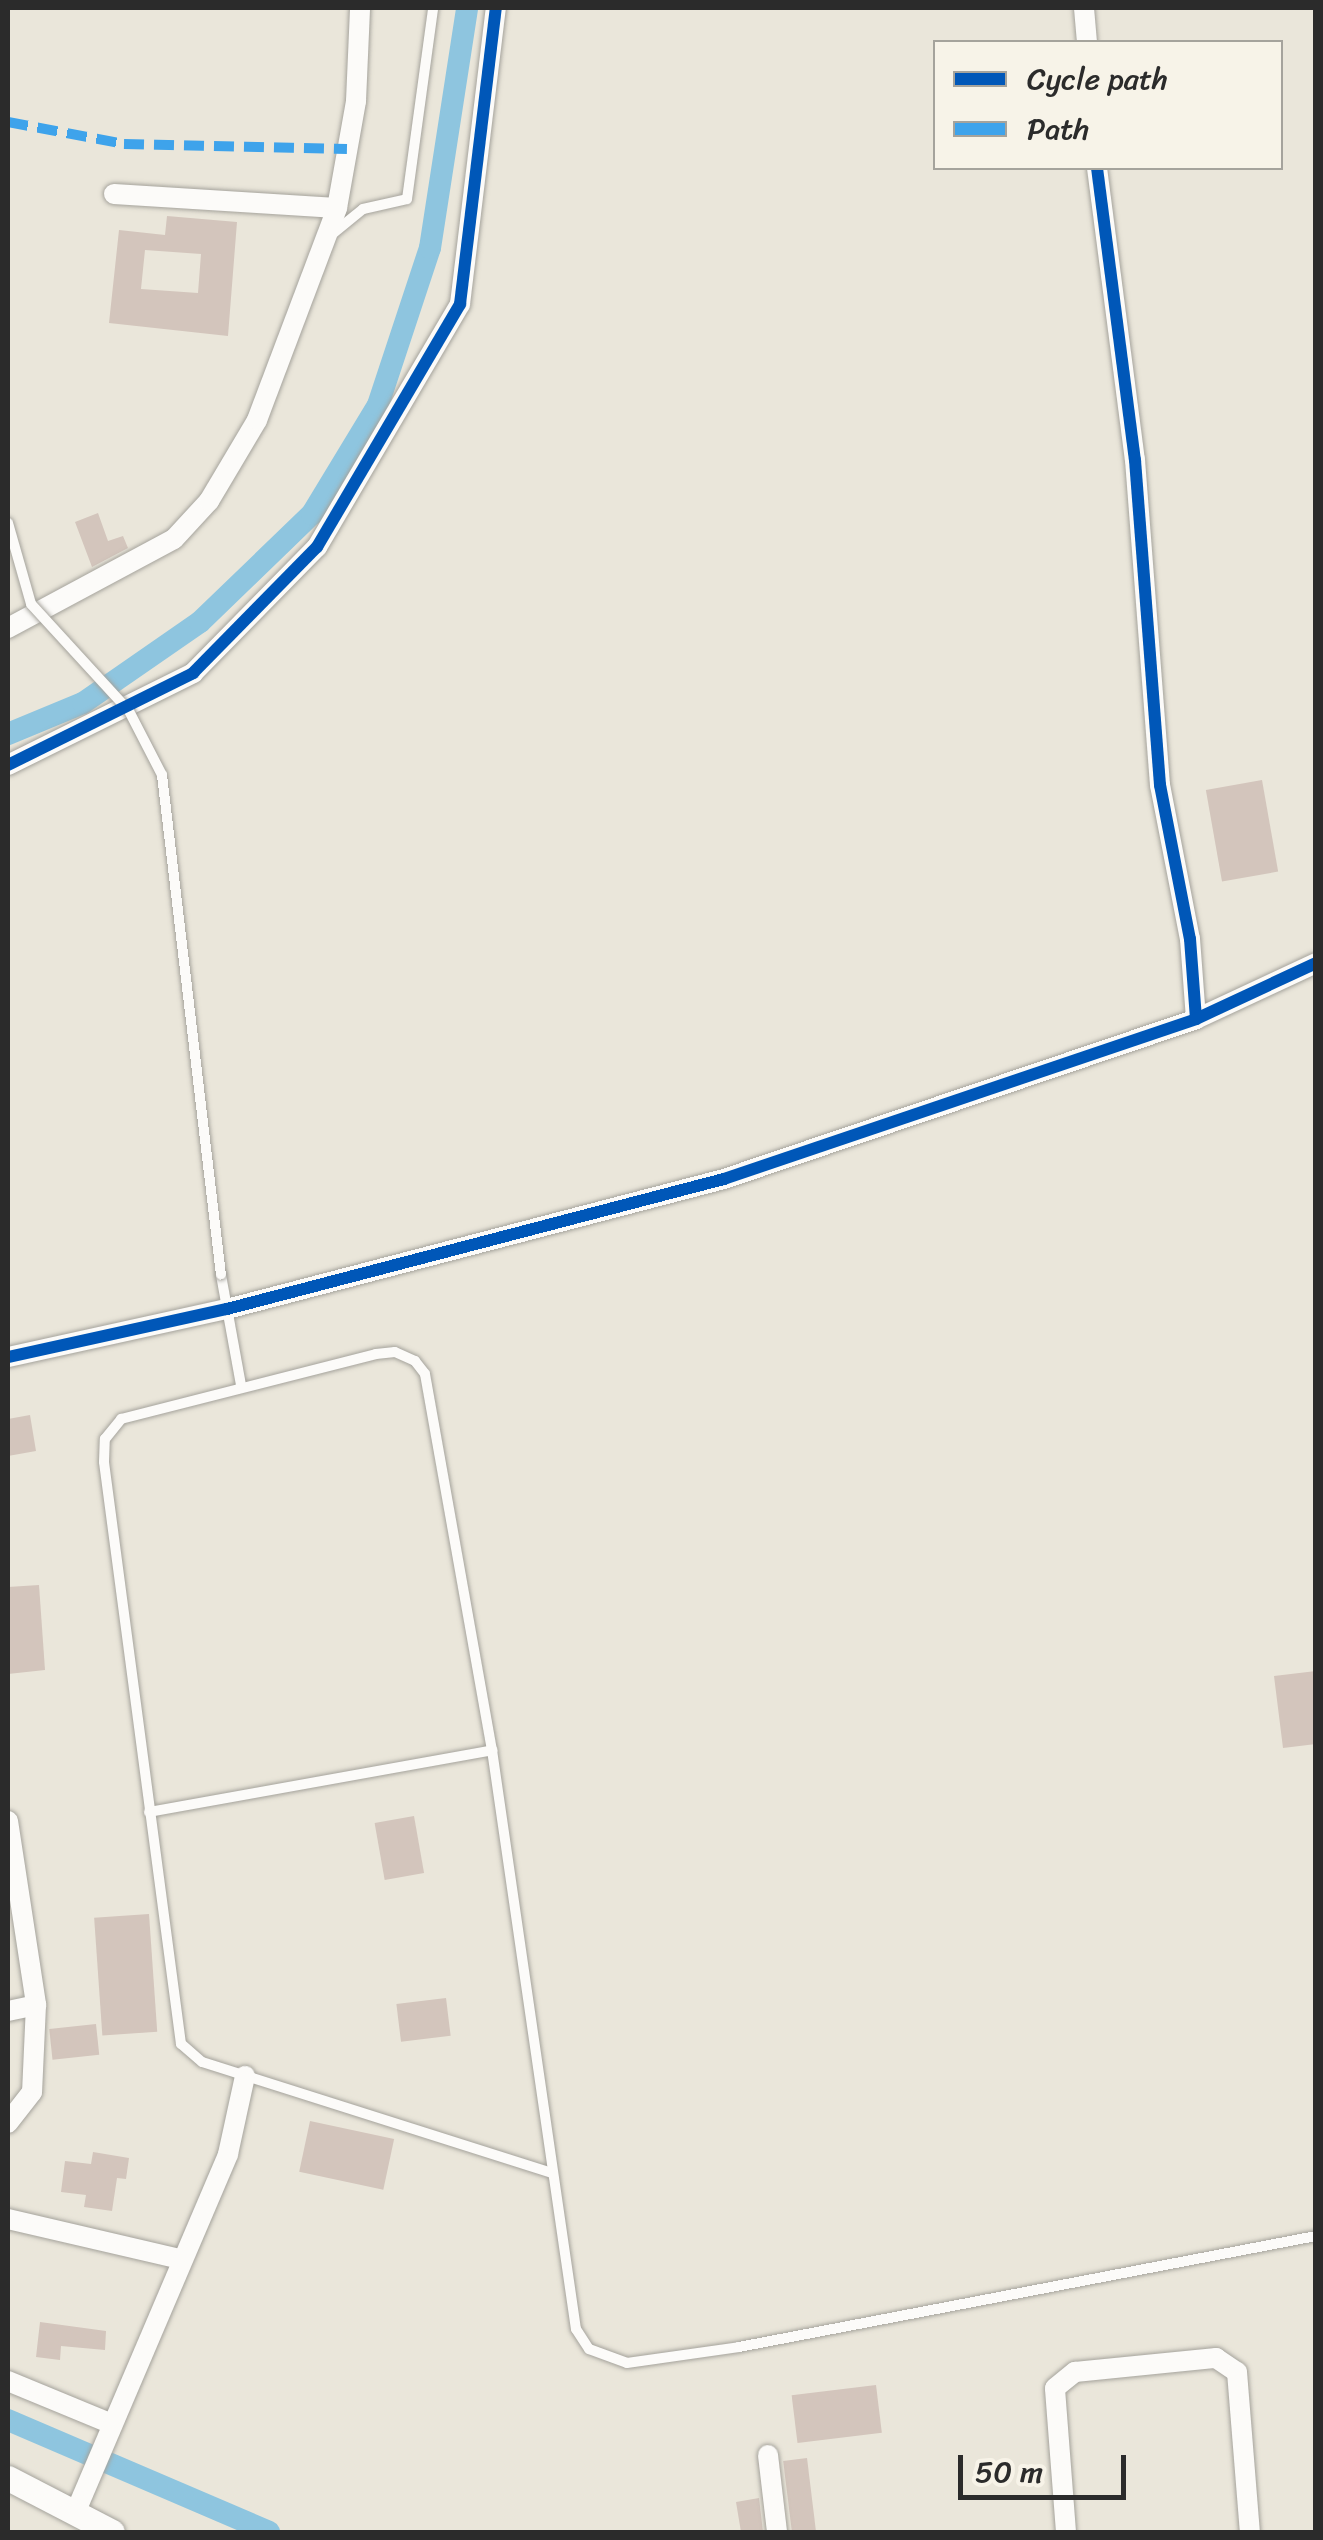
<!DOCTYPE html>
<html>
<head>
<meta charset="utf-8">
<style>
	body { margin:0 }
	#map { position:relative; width:1323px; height:2540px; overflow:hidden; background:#eae6da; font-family:Sriracha,sans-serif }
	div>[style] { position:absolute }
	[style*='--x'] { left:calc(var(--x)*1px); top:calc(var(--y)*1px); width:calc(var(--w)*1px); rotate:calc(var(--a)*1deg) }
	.canal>* { height:22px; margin:-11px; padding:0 11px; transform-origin:11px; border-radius:11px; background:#8ec5df }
	.building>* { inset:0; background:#d3c5bc; transform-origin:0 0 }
	.roads { filter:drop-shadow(0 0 2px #a5a39c) drop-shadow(0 0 2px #a5a39c) }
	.service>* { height:10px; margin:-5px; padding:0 5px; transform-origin:5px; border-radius:5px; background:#fcfbf9 }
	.minor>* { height:20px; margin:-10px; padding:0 10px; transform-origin:10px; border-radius:10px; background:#fcfbf9 }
	.tertiary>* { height:25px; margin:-12.5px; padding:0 12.5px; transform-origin:12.5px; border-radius:12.5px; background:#fcfbf9 }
	.bridges { filter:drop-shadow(0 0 2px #a5a39c) drop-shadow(0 0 2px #a5a39c) }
	.service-bridge>* { height:10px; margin:-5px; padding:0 5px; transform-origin:5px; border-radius:5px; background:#fcfbf9 }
	.quiet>* { height:10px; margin-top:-5px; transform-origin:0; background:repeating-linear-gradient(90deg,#3ea3eb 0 20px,transparent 0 30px) }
	.cycleway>* { height:12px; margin:-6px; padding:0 6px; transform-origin:6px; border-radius:6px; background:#0057b8 }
	span { translate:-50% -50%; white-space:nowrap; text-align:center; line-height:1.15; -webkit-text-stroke:8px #f7f3e8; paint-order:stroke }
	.frame { position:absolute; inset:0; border:10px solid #2b2b2b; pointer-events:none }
	.legend { position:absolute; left:933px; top:40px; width:350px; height:130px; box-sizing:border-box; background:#f7f3e8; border:2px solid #a5a39c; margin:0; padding:12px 18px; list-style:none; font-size:30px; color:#2b2b2b }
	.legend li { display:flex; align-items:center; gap:20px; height:50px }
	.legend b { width:50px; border:2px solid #a5a39c }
	.scale { position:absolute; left:958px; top:2455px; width:168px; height:45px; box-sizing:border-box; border:5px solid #2b2b2b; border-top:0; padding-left:12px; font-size:30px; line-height:35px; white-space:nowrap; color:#2b2b2b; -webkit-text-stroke:8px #f7f3e8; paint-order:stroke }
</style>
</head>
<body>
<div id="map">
	<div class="canal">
		<i style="--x:8;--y:734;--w:81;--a:-22.5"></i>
		<i style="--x:83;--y:703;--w:142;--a:-34.7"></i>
		<i style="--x:200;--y:622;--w:156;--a:-44"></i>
		<i style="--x:312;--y:514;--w:127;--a:-58.8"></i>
		<i style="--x:378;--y:405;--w:165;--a:-71.7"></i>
		<i style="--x:430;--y:248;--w:243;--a:-81.2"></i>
		<i style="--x:8;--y:2420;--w:284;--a:23.2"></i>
	</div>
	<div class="building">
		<i style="clip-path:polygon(evenodd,167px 216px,237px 222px,228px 336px,109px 323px,119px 230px,165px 235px,167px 216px,145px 250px,201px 254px,198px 293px,141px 289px,145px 250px)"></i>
		<i style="clip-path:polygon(98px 513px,108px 541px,123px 536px,128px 548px,92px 567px,75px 522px)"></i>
		<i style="left:1262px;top:780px;width:93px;height:57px;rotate:80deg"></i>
		<i style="clip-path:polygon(30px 1415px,36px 1451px,8px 1456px,8px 1419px)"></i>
		<i style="clip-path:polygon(39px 1585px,45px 1670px,8px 1674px,8px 1587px)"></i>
		<i style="clip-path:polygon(1316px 1671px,1316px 1744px,1283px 1748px,1274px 1676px)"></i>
		<i style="left:414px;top:1816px;width:58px;height:40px;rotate:80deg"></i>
		<i style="left:149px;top:1914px;width:118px;height:55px;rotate:86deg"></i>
		<i style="left:446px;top:1998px;width:38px;height:50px;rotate:83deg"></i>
		<i style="left:96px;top:2024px;width:31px;height:47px;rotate:84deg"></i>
		<i style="left:310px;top:2121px;width:86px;height:52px;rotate:12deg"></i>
		<i style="clip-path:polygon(93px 2152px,129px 2158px,126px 2179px,117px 2178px,112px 2211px,84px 2207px,86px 2195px,61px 2192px,65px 2161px,91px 2164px)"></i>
		<i style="clip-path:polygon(40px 2322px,106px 2331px,105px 2350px,61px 2346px,60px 2360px,36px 2357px)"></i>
		<i style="left:876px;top:2385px;width:48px;height:85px;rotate:83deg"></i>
		<i style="left:807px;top:2458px;width:75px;height:24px;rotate:83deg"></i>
		<i style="clip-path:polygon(759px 2498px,763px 2532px,741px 2532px,736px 2502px)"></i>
	</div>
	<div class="roads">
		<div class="service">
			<i style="--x:331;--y:235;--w:41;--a:-39.1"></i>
			<i style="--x:363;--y:209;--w:45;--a:-12.8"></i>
			<i style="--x:407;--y:199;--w:193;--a:-82.2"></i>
			<i style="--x:221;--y:1275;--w:112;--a:79.7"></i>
			<i style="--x:149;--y:1812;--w:349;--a:-10.2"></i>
			<i style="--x:552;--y:2173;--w:367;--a:-162.4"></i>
			<i style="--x:202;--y:2062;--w:28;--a:-139"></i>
			<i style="--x:181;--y:2044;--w:587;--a:-97.54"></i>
			<i style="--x:104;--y:1462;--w:23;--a:-88"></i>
			<i style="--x:105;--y:1439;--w:26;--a:-51"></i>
			<i style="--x:121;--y:1419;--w:263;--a:-14.3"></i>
			<i style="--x:376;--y:1354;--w:19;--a:-6"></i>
			<i style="--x:395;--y:1352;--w:22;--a:24"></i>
			<i style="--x:415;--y:1361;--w:16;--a:52"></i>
			<i style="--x:425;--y:1374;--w:382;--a:79.9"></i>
			<i style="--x:492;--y:1750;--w:585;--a:81.75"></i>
			<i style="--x:576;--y:2329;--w:24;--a:57"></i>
			<i style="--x:589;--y:2349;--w:40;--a:20.2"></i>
			<i style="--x:627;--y:2363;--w:113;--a:-8.1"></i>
			<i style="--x:739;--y:2347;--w:588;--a:-10.89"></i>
		</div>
		<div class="minor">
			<i style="--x:1084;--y:8;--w:34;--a:85"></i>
			<i style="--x:1097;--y:168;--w:294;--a:82.6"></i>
			<i style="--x:1135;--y:460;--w:326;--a:85.6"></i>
			<i style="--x:1160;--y:785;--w:157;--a:79"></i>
			<i style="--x:1190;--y:939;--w:80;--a:85.7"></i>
			<i style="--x:114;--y:194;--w:223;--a:3.6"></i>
			<i style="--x:8;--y:628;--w:188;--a:-28.2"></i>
			<i style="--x:174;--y:539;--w:52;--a:-47.4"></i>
			<i style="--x:209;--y:501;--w:94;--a:-59.3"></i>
			<i style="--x:257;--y:420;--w:227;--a:-69.3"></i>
			<i style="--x:337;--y:208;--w:109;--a:-79.9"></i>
			<i style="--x:356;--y:101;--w:93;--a:-87.5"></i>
			<i style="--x:8;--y:765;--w:207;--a:-26.4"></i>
			<i style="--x:193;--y:673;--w:177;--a:-45.5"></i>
			<i style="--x:317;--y:547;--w:282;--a:-59.5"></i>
			<i style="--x:460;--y:304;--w:298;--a:-83.1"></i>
			<i style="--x:8;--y:1357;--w:224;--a:-12.4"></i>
			<i style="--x:227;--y:1309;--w:514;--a:-14.66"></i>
			<i style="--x:724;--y:1179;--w:498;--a:-18.7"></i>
			<i style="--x:1196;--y:1019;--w:132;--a:-25"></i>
			<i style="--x:8;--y:1821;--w:186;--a:81.3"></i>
			<i style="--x:36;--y:2005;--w:87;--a:92.6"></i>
			<i style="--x:32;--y:2092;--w:39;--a:128"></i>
			<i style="--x:8;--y:2011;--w:29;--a:-12"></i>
			<i style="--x:8;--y:2219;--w:177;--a:13.1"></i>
			<i style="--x:8;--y:2381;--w:113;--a:22.5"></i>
			<i style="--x:768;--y:2455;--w:78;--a:83.3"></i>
			<i style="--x:76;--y:2511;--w:388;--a:-66.9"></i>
			<i style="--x:228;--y:2154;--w:80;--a:-77.7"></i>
			<i style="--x:1066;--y:2532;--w:144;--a:-94.4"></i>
			<i style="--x:1055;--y:2388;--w:26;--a:-39"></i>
			<i style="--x:1075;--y:2372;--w:142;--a:-5.7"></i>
			<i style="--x:1216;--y:2358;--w:25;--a:34"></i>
			<i style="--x:1237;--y:2372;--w:161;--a:85.4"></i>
		</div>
		<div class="tertiary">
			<i style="--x:8;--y:2478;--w:117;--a:27.4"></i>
		</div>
	</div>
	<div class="bridges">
		<div class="service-bridge">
			<i style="--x:8;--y:523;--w:84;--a:74.1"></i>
			<i style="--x:31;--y:604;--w:145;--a:47.5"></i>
			<i style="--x:129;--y:711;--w:72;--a:62.7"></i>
			<i style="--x:162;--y:775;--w:503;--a:83.27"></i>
		</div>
	</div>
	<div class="quiet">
		<i style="--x:8;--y:122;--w:118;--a:10.7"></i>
		<i style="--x:124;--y:144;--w:223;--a:1.3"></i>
	</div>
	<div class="cycleway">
		<i style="--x:1097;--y:168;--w:294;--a:82.6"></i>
		<i style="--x:1135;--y:460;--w:326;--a:85.6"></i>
		<i style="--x:1160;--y:785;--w:157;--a:79"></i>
		<i style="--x:1190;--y:939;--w:80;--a:85.7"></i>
		<i style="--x:8;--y:765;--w:207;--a:-26.4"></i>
		<i style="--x:193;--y:673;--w:177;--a:-45.5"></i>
		<i style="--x:317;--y:547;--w:282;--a:-59.5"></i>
		<i style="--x:460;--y:304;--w:298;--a:-83.1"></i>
		<i style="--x:8;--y:1357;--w:224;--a:-12.4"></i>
		<i style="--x:227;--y:1309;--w:514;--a:-14.66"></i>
		<i style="--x:724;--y:1179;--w:498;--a:-18.7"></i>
		<i style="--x:1196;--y:1019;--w:132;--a:-25"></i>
	</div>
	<div class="frame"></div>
	<ul class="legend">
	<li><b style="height:12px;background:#0057b8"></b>Cycle path</li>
	<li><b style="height:12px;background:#3ea3eb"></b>Path</li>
	</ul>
	<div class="scale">50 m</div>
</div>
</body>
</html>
